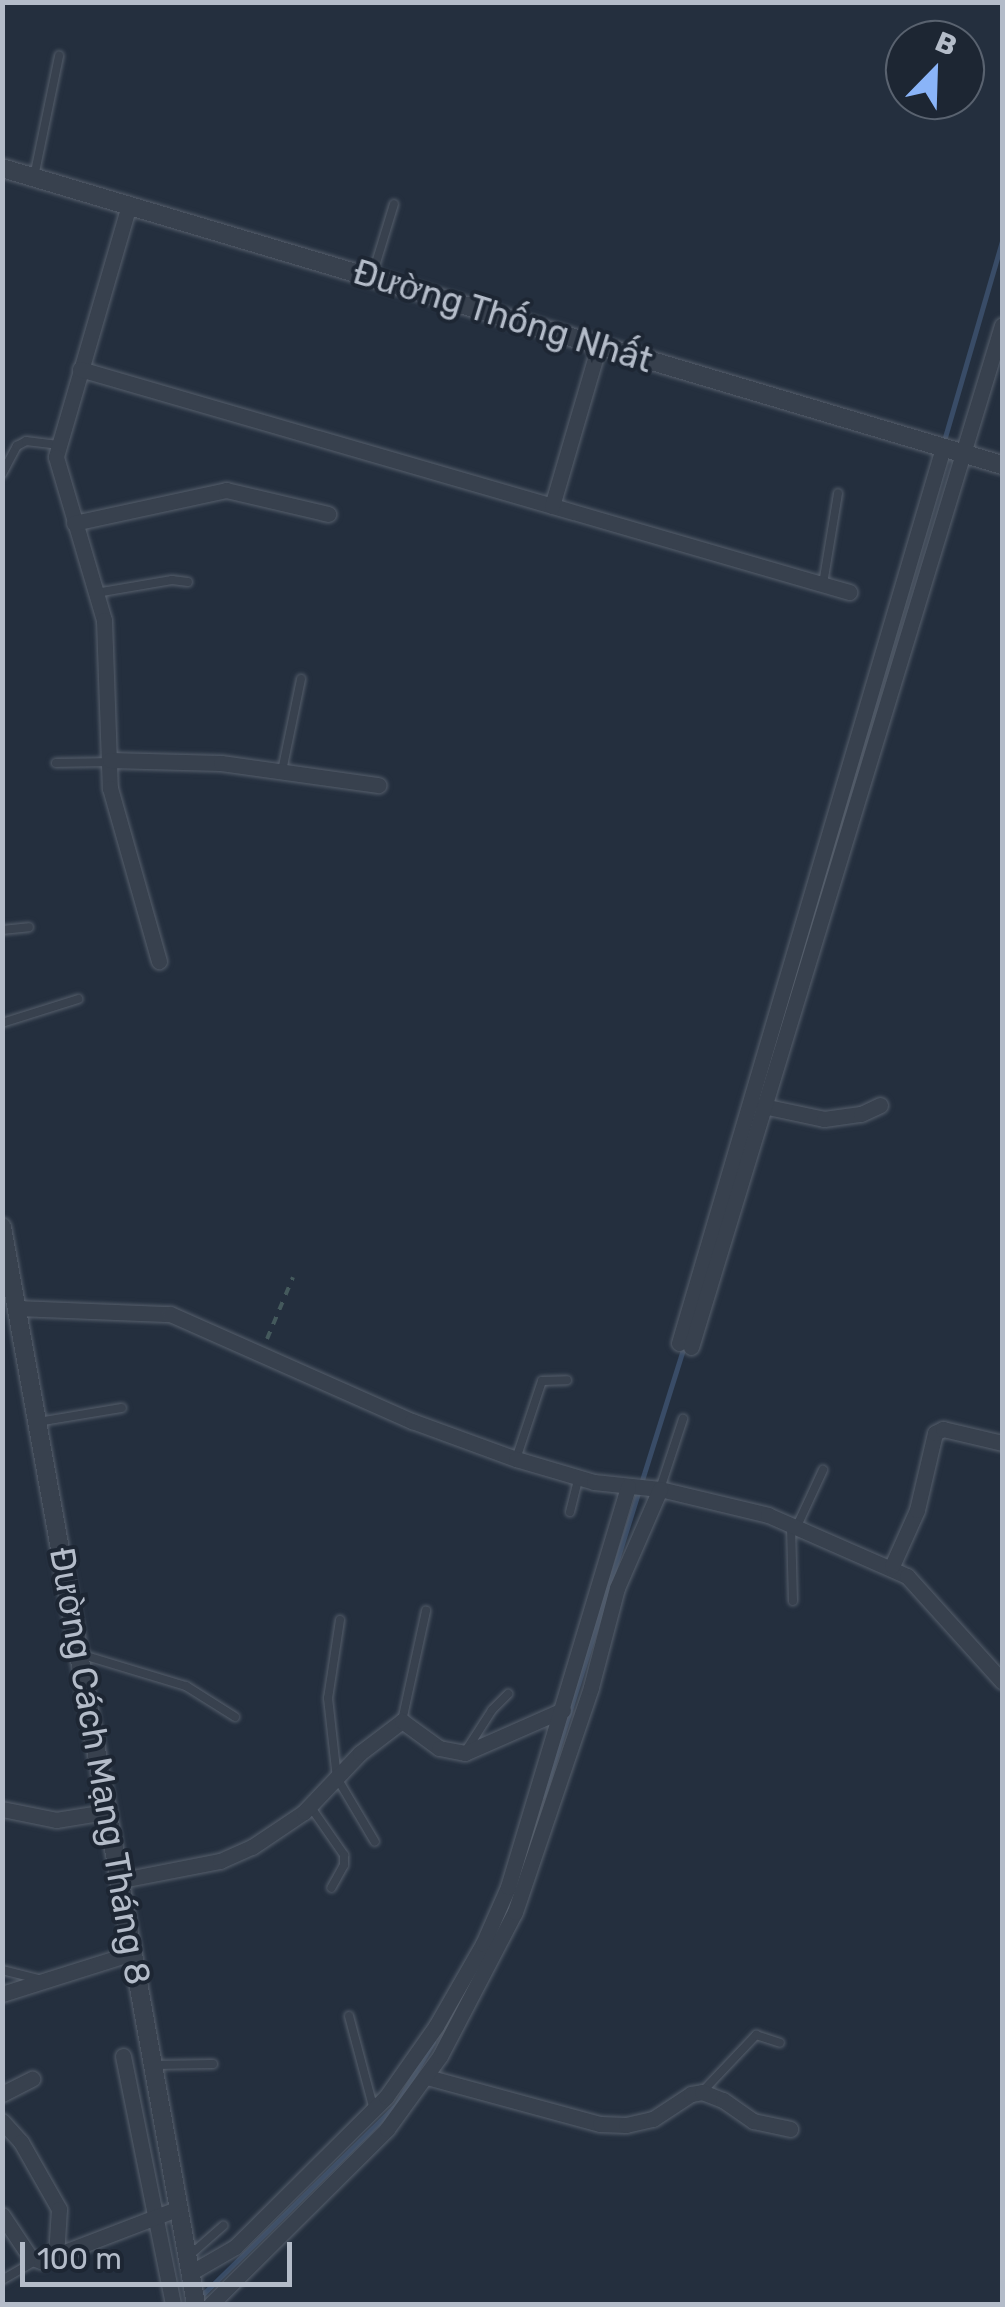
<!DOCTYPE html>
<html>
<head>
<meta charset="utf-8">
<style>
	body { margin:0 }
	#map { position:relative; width:1005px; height:2307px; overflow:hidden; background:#242f3e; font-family:Rubik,sans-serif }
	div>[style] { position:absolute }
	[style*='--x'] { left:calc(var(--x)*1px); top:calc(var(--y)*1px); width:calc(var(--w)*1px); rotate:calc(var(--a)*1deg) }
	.stream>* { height:5px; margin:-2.5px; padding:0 2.5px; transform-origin:2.5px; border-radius:2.5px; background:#394c67 }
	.path>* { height:4px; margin-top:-2px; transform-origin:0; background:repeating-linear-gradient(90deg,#44595c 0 8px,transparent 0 16px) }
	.roads { filter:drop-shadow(0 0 2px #565f6c) drop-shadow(0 0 2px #565f6c) }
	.service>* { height:8px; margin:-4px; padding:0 4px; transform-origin:4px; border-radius:4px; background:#38414e }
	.minor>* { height:15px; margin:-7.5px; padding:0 7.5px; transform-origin:7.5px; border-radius:7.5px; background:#38414e }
	.tertiary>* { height:18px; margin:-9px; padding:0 9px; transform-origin:9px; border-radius:9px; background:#38414e }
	span { translate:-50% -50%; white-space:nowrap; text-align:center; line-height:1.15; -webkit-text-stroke:8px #1d2633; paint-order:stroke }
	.street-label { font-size:35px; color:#b4bcc9 }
	.frame { position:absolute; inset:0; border:5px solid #b4bcc9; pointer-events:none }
	.north { position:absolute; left:885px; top:20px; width:100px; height:100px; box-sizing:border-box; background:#1d2633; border:2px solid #59626f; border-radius:50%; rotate:23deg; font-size:28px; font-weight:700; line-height:40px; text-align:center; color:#b4bcc9 }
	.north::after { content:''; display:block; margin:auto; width:35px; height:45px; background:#8ab4f8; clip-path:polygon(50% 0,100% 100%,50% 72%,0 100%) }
	.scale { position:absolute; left:20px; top:2242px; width:272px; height:45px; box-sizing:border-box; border:5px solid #b4bcc9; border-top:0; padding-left:12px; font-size:30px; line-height:35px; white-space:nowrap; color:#b4bcc9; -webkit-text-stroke:8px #1d2633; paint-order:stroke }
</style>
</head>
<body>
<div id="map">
	<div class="stream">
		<i style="--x:943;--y:444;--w:211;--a:-73.8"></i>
		<i style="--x:543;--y:1796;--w:474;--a:-72.6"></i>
		<i style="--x:504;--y:1920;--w:24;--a:-73"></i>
		<i style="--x:199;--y:2298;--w:276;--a:-44.4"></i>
		<i style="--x:396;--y:2105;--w:73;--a:-59.6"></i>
	</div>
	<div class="path">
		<i style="--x:267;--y:1339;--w:67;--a:-67.2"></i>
	</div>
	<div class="roads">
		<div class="service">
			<i style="--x:34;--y:177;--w:124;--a:-78.3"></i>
			<i style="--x:372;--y:276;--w:75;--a:-73"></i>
			<i style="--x:2;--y:474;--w:32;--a:-62"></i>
			<i style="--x:17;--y:446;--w:10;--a:-29"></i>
			<i style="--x:26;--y:441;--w:32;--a:7"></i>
			<i style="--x:823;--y:584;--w:92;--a:-80.6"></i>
			<i style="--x:96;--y:593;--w:77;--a:-9.7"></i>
			<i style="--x:172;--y:580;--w:16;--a:7"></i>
			<i style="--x:56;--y:763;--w:54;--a:-1.1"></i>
			<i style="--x:282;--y:771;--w:94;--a:-78.3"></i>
			<i style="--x:2;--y:930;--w:27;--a:-6"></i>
			<i style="--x:2;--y:1023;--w:80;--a:-17.5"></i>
			<i style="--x:38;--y:1422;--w:85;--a:-9.5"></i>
			<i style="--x:516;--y:1459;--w:82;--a:-71.6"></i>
			<i style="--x:542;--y:1381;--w:25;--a:-2"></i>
			<i style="--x:660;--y:1489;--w:74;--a:-71.8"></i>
			<i style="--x:570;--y:1512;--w:37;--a:-76"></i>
			<i style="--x:791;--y:1526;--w:75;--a:88.5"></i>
			<i style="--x:797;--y:1526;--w:62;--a:-65.1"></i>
			<i style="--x:340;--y:1620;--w:79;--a:98.7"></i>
			<i style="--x:328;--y:1698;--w:81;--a:83.6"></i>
			<i style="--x:337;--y:1778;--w:74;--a:59.3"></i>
			<i style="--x:83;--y:1655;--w:108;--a:16.8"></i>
			<i style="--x:186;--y:1686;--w:58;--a:32.3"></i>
			<i style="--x:402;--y:1721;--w:113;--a:-77.7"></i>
			<i style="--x:467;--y:1749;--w:46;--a:-57.3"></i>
			<i style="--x:492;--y:1710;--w:23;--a:-45"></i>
			<i style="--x:310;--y:1806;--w:60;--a:55.2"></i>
			<i style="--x:344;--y:1855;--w:10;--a:90"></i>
			<i style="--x:344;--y:1865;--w:26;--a:119"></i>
			<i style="--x:2;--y:1970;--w:36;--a:14"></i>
			<i style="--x:349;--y:2016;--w:97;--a:75.1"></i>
			<i style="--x:154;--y:2065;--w:59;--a:-1"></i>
			<i style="--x:702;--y:2092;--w:79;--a:-46.5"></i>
			<i style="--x:756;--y:2035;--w:25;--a:18"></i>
			<i style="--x:191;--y:2254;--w:43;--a:-41.2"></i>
			<i style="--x:2;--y:2280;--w:38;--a:-30"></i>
		</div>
		<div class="minor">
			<i style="--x:129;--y:205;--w:262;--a:106.2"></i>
			<i style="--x:56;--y:457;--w:170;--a:73.6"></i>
			<i style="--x:104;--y:620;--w:168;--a:88"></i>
			<i style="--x:110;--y:788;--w:180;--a:74.2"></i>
			<i style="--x:80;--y:369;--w:801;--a:16.17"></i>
			<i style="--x:552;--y:506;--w:168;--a:-73.7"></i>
			<i style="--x:74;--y:523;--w:156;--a:-12.2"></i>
			<i style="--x:226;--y:490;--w:105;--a:13.2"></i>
			<i style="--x:110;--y:760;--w:111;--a:1.5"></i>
			<i style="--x:221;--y:763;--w:159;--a:8"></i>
			<i style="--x:763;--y:1106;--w:62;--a:12"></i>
			<i style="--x:824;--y:1119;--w:37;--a:-8"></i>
			<i style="--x:861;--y:1114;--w:21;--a:-25"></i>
			<i style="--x:18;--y:1308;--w:152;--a:2.3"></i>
			<i style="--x:170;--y:1314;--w:265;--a:23.9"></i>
			<i style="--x:412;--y:1421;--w:111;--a:20.1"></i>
			<i style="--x:516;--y:1459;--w:81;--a:16.4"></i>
			<i style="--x:594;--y:1482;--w:66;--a:6.1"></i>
			<i style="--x:660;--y:1489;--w:111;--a:13.5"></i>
			<i style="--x:768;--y:1515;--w:152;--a:23.7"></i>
			<i style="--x:907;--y:1576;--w:142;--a:47.9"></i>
			<i style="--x:679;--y:1343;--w:933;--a:-73.57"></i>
			<i style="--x:691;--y:1347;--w:1068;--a:-73.07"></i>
			<i style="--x:892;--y:1566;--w:61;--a:-65.9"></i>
			<i style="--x:917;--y:1510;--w:79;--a:-76.8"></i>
			<i style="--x:935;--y:1433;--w:9;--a:-27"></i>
			<i style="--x:943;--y:1429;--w:61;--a:13.3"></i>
			<i style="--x:2;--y:1809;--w:55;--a:11.5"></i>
			<i style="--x:56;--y:1820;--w:51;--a:-9.1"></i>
			<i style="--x:122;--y:1880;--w:100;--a:-11"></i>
			<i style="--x:220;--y:1861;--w:35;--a:-24"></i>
			<i style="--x:252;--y:1847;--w:63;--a:-33.9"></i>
			<i style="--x:304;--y:1812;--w:81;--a:-46.5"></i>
			<i style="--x:360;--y:1753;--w:53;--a:-37.3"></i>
			<i style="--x:402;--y:1721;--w:46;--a:36.1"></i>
			<i style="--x:439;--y:1748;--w:26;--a:11"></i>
			<i style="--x:465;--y:1753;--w:107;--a:-23.7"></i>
			<i style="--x:2;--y:1994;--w:136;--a:-17.5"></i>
			<i style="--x:123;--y:2056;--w:252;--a:78.6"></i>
			<i style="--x:427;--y:2077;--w:179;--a:15.2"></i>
			<i style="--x:600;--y:2124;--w:26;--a:2"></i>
			<i style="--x:626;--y:2125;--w:28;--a:-13"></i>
			<i style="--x:653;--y:2119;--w:45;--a:-33.3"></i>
			<i style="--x:691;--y:2094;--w:11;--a:-10"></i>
			<i style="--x:702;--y:2092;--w:22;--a:21"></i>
			<i style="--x:723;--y:2100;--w:37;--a:35"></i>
			<i style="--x:753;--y:2121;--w:38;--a:12"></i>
			<i style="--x:2;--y:2094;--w:34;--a:-27"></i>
			<i style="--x:2;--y:2121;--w:28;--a:48"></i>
			<i style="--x:21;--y:2142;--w:77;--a:60.4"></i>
			<i style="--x:59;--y:2209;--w:47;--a:93.7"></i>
			<i style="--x:2;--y:2215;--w:50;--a:56.3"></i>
			<i style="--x:30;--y:2257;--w:12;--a:20"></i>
			<i style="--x:41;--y:2261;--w:148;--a:-21"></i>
			<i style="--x:190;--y:2273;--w:52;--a:-30"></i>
			<i style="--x:235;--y:2247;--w:213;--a:-44.8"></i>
			<i style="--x:386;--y:2097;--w:87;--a:-54.8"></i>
			<i style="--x:436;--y:2026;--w:95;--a:-60.2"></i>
			<i style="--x:483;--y:1944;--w:62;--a:-66.3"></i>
			<i style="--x:508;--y:1887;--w:418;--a:-73.3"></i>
			<i style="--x:211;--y:2304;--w:248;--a:-44.8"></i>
			<i style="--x:387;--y:2129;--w:90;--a:-54"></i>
			<i style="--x:440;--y:2056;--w:162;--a:-62.5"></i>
			<i style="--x:515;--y:1912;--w:237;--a:-71.3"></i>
			<i style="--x:591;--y:1687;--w:102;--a:-75.3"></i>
			<i style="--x:617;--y:1588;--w:108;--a:-66.5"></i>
		</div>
		<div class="tertiary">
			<i style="--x:2;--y:168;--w:1043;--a:16.54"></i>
			<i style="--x:2;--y:1227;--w:1094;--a:79.79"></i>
		</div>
	</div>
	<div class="street-label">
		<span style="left:503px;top:316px;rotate:17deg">Đường Thống Nhất</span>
		<span style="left:100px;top:1766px;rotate:80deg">Đường Cách Mạng Tháng 8</span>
	</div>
	<div class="frame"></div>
	<div class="north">B</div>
	<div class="scale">100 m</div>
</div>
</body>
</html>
